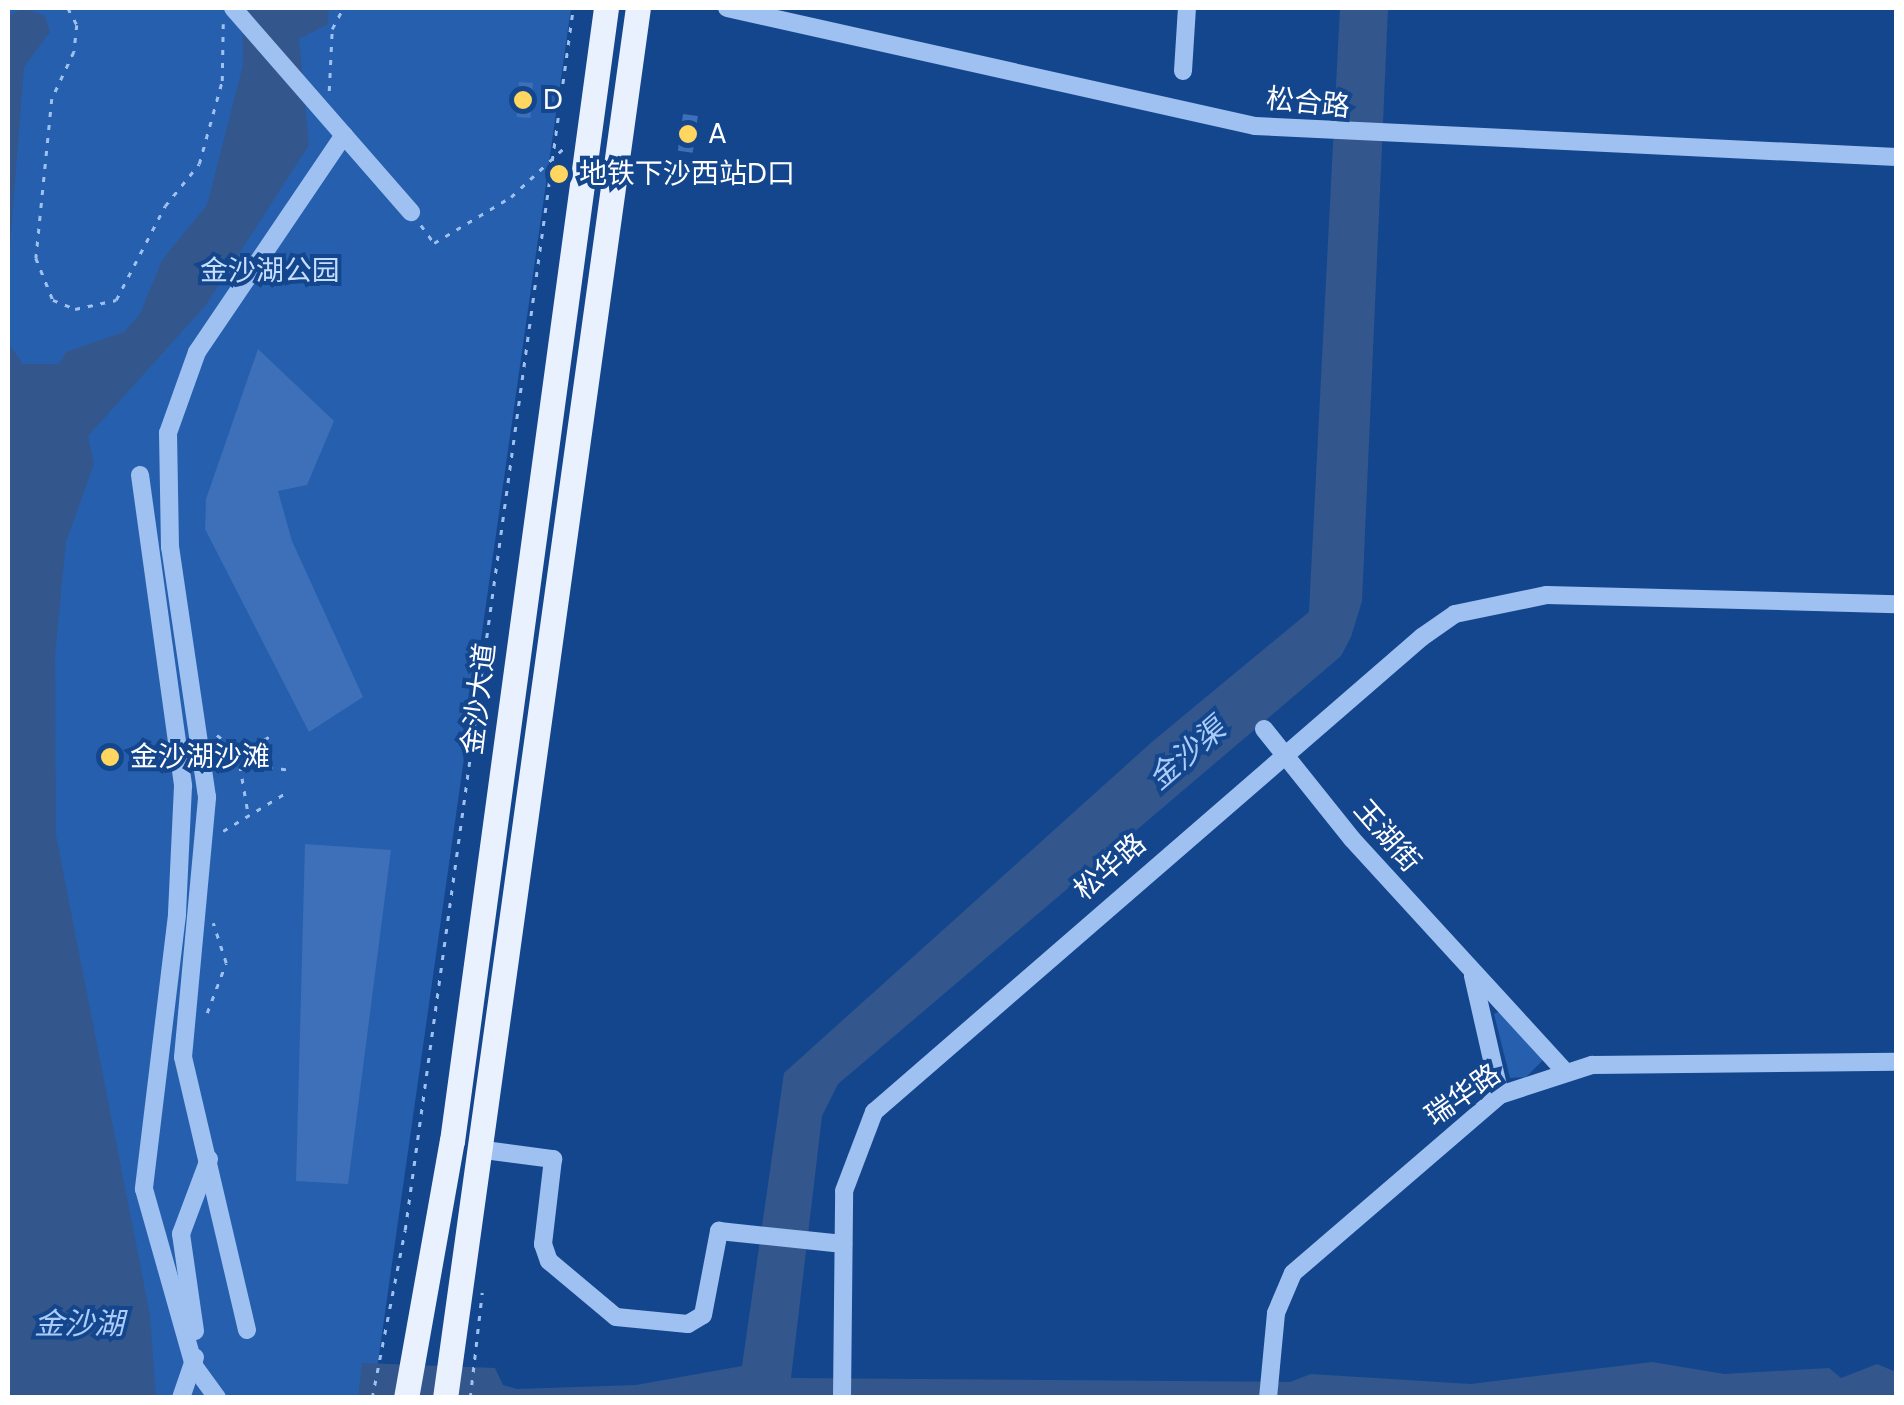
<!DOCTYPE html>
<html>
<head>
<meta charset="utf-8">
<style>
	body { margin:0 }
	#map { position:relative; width:1904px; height:1405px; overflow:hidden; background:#14468e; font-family:Poppins,"Noto Sans SC",sans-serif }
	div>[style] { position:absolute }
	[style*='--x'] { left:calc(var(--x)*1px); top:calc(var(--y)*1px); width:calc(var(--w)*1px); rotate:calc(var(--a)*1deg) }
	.green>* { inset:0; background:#265fad }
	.water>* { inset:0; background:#33578d }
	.building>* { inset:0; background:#3d70b8; transform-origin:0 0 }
	.path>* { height:2.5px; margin-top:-1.25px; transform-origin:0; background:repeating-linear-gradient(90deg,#9fc1f1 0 5px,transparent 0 13px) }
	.minor>* { height:18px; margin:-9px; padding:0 9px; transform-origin:9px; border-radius:9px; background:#9fc1f1 }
	.major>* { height:25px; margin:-12.5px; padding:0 12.5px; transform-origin:12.5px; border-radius:12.5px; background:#e9f1ff }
	.dots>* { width:28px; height:28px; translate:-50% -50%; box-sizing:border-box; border:5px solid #14468e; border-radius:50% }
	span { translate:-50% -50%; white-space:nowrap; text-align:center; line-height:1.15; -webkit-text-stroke:8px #14468e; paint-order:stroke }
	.poi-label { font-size:28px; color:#fff }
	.left { translate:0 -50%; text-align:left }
	.street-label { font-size:28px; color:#fff }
	.park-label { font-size:28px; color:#c6ddfc }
	.water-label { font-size:30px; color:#abccf8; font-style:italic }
	.frame { position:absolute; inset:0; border:10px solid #fff; pointer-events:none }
</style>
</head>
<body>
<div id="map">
	<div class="green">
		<i style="clip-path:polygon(8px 8px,571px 8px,373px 1397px,8px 1398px)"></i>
		<i style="clip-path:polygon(1505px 1009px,1545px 1058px,1526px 1077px,1510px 1078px,1494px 1014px)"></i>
	</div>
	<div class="water">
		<i style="clip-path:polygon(24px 8px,45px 16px,50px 32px,24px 67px,8px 273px,8px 16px)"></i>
		<i style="clip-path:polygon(242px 8px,329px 8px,328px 24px,299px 39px,309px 145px,206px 305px,88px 436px,94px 464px,66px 542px,55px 656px,56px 835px,150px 1315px,156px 1397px,8px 1397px,8px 343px,23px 364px,59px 364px,66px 352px,124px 332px,140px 314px,162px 260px,207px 205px,243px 65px)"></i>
		<i style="clip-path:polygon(1340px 8px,1388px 8px,1362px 601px,1351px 637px,1341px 656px,838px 1084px,822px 1116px,791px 1378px,1290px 1382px,1311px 1374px,1471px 1384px,1652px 1362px,1724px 1374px,1829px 1368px,1841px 1378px,1877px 1364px,1896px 1372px,1896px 1397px,358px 1398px,362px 1363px,495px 1368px,503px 1385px,517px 1389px,636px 1385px,742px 1366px,784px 1073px,1153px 741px,1309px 612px)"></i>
	</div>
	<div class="building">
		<i style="left:519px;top:82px;width:14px;height:35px;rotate:4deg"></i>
		<i style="left:683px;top:114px;width:15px;height:37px;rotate:8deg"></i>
		<i style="clip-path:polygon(258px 349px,334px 421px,307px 485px,278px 491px,292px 541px,363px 697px,309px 732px,205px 529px,206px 499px)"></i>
		<i style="clip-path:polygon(305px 844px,391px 850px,348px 1184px,296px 1181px)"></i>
	</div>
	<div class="path">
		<i style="--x:68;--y:8;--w:19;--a:62"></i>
		<i style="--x:77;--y:25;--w:27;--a:96"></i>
		<i style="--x:74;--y:52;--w:52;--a:115.1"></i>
		<i style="--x:52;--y:99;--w:160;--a:95.7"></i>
		<i style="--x:36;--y:258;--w:45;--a:68"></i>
		<i style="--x:53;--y:300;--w:24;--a:22"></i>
		<i style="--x:75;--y:309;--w:42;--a:-12.4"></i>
		<i style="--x:116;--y:300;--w:106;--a:-62.5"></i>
		<i style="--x:165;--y:206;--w:54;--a:-51"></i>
		<i style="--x:199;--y:164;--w:86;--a:-74.5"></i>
		<i style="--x:222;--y:81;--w:57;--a:-89"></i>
		<i style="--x:329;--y:91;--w:62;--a:-87.2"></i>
		<i style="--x:332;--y:29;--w:24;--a:-62"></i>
		<i style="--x:421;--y:225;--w:22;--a:54"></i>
		<i style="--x:434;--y:243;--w:90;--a:-30.9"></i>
		<i style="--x:511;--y:197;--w:75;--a:-42.8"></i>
		<i style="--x:217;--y:735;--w:48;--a:38.3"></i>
		<i style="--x:255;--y:765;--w:34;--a:8"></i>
		<i style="--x:247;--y:809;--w:42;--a:-99.7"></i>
		<i style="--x:240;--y:768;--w:26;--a:-59"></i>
		<i style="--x:253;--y:746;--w:24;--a:-30"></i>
		<i style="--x:223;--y:831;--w:77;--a:-31.2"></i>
		<i style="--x:207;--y:1013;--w:53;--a:-69.2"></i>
		<i style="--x:226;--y:963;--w:42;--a:-108"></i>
		<i style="--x:372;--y:1398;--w:171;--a:-78.9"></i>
		<i style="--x:405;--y:1230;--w:1233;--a:-82.17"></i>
		<i style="--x:470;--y:1398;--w:106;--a:-83.5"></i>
	</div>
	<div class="minor">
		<i style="--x:233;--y:8;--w:271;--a:48.9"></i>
		<i style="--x:727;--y:8;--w:541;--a:12.6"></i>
		<i style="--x:1255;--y:126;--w:642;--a:2.77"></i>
		<i style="--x:1183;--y:71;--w:63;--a:-86.4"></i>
		<i style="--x:140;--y:475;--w:314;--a:82.1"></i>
		<i style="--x:183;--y:786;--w:129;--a:92.7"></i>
		<i style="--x:177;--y:915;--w:276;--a:96.9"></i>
		<i style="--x:144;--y:1189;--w:184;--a:74.2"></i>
		<i style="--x:194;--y:1366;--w:39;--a:54"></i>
		<i style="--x:1264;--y:729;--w:141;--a:51.3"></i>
		<i style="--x:1352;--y:839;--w:312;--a:47.5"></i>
		<i style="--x:1473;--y:976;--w:122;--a:77.2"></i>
		<i style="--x:477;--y:1149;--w:77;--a:7.5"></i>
		<i style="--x:553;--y:1159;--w:86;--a:96.7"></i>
		<i style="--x:543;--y:1244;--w:18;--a:71"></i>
		<i style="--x:549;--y:1261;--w:87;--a:39.9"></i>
		<i style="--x:616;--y:1317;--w:72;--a:5.6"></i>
		<i style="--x:688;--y:1324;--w:17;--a:-31"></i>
		<i style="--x:703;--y:1315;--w:86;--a:-79.2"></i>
		<i style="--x:719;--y:1231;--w:125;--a:6"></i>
		<i style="--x:247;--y:1330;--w:280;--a:-103.2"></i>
		<i style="--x:183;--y:1057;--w:261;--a:-84.7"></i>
		<i style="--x:207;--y:797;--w:253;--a:-98.4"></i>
		<i style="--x:170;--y:547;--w:114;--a:-91"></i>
		<i style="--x:168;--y:433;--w:86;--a:-70.3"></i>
		<i style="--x:197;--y:352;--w:262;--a:-55.9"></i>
		<i style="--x:195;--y:1331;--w:98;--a:-98.2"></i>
		<i style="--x:181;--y:1234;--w:80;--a:-69.5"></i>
		<i style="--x:181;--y:1398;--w:43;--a:-71.1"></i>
		<i style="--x:842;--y:1398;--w:207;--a:-89.4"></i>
		<i style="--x:844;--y:1191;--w:85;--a:-69.2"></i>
		<i style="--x:874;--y:1112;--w:725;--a:-40.92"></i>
		<i style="--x:1422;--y:637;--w:40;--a:-34.9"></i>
		<i style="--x:1455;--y:614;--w:94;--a:-11.7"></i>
		<i style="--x:1547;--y:595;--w:349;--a:1.5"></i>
		<i style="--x:1268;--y:1398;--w:85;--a:-84.6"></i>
		<i style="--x:1276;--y:1313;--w:43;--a:-67"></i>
		<i style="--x:1293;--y:1273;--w:273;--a:-40.7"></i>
		<i style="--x:1500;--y:1095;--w:97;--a:-18.1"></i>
		<i style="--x:1592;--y:1065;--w:304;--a:-0.6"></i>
	</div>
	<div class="major">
		<i style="--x:406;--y:1398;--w:261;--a:-79.9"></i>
		<i style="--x:452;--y:1141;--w:1143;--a:-82.26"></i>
		<i style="--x:445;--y:1398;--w:1403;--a:-82.1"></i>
	</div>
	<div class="dots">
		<i style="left:523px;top:100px;background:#ffd65f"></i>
		<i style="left:688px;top:134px;background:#ffd65f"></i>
		<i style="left:559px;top:174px;background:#ffd65f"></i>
		<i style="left:110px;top:757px;background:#ffd65f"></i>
	</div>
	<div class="poi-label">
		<span class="left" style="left:543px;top:100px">D</span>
		<span class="left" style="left:708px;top:134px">A</span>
		<span class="left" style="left:579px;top:174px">地铁下沙西站D口</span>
		<span class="left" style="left:130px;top:757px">金沙湖沙滩</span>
	</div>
	<div class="street-label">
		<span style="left:1308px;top:103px;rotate:6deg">松合路</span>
		<span style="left:479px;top:699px;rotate:-83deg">金沙大道</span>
		<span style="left:1387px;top:836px;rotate:49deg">玉湖街</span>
		<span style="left:1110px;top:867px;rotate:-41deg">松华路</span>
		<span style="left:1463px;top:1095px;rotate:-35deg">瑞华路</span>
	</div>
	<div class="park-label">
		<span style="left:270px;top:271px">金沙湖公园</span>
	</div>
	<div class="water-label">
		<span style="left:1187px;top:754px;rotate:-41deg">金沙渠</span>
		<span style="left:79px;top:1324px">金沙湖</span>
	</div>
	<div class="frame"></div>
</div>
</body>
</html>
